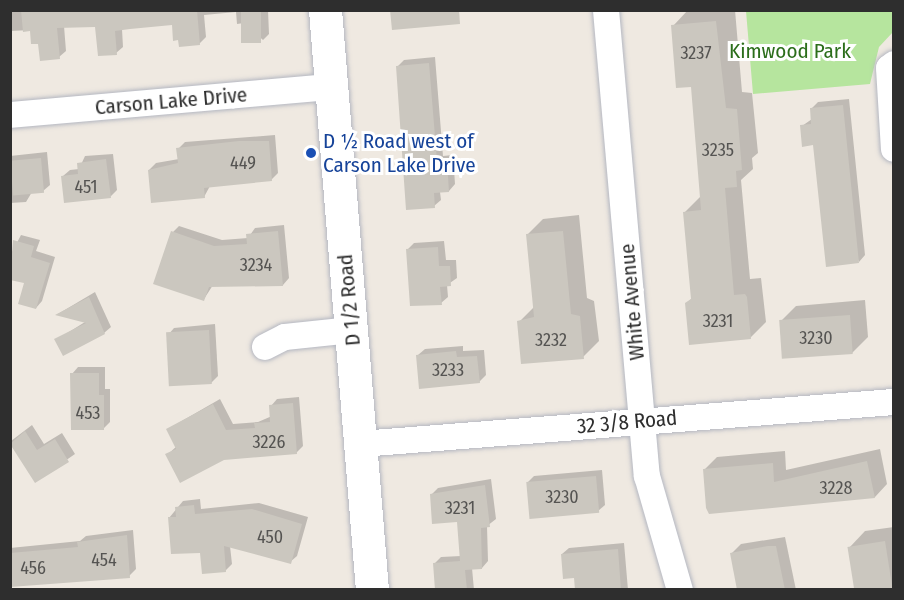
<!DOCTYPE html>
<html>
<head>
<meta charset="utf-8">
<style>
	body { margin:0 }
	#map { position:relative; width:904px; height:600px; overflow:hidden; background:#efe9e1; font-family:"Fira Sans Condensed",sans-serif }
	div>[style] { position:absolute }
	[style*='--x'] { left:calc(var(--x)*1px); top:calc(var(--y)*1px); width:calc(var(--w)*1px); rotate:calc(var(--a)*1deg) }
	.green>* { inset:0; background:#b6e59e }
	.shadow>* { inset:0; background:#0003 }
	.building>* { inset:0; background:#cbc7bf; transform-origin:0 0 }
	.roads { filter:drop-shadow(0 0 2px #b4b7c1) drop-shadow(0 0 2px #b4b7c1) }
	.minor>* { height:26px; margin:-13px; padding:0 13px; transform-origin:13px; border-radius:13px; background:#fff }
	.secondary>* { height:33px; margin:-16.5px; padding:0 16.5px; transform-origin:16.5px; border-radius:16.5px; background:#fff }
	.dots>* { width:16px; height:16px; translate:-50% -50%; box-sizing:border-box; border:3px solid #fff; border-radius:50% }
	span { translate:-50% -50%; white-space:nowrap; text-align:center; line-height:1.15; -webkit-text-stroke:6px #fff; paint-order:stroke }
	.number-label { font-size:18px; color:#555452 }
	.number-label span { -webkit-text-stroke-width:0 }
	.park-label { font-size:21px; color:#2c6e1b }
	.street-label { font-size:21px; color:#2e2e2e }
	.transit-label { font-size:21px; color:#164399 }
	.left { translate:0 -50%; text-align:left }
	.frame { position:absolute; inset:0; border:12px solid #2e2e2e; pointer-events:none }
</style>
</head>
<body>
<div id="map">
	<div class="green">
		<i style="clip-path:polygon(746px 11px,893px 11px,893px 32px,879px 47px,870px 84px,753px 94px)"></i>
	</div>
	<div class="shadow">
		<i style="clip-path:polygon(10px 10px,268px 10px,269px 34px,263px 40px,244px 23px,237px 24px,236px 12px,204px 15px,206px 37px,199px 44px,173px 24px,122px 29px,123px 47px,116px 53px,96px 26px,64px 26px,66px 51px,59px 57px,31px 30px,10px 31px)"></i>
		<i style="clip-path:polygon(688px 10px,735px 10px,742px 92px,752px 93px,758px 153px,752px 158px,753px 169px,741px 180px,750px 279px,761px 278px,766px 322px,750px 338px,686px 304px,692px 298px,685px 212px,702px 195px,692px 85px,673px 26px)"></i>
		<i style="clip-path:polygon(435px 57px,443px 156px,453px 155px,455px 184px,449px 191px,440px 192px,441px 200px,434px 206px,398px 66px,404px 60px)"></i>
		<i style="clip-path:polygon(849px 99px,865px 255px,859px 262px,814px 144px,802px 126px,812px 119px,811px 109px,818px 102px)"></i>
		<i style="clip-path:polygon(275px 135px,278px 173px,271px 180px,210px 186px,204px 197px,149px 170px,156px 163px,179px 159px,178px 149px,185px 142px)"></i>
		<i style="clip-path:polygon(47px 152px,50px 185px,43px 191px,32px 192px,26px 202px,10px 203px,10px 156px)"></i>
		<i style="clip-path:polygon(113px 154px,117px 190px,110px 197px,63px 176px,70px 170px,79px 169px,85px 156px)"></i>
		<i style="clip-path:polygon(579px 215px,587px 298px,594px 301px,599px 341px,583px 357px,519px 322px,534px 307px,527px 235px,543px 219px)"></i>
		<i style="clip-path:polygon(284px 225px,289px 278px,283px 285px,213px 285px,204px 299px,173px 232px,179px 226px,222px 240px,248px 238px,255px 228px)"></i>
		<i style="clip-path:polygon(21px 235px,40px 240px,36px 251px,55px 257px,42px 301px,36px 308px,26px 282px,10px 278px,10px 256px)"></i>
		<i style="clip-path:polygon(444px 241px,446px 260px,456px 260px,457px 278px,447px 285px,448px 297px,441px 303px,407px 250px,414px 243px)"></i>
		<i style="clip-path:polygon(95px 292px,111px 327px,104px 333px,56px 340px,85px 322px,58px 314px)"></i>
		<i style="clip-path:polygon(865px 300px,868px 337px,852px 353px,780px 322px,796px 306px)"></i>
		<i style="clip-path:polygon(215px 324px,218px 376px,211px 383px,168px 335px,174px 328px)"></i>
		<i style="clip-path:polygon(463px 346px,463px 351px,484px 350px,486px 375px,479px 382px,418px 355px,425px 349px)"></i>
		<i style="clip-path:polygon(78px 367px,105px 367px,105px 389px,110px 389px,110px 422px,103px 429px,72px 374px)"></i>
		<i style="clip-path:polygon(299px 397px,303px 446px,296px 453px,167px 455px,177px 446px,168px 429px,220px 399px,233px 424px,258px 422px,272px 416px,271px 406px,277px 399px)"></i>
		<i style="clip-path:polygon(32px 425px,44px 444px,62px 433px,75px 454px,36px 481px,11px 441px)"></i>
		<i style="clip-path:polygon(880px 449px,887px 484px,875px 497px,710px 513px,704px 470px,717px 457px,785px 451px,786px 470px)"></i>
		<i style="clip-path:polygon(602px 470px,605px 505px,598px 511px,527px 483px,534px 476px)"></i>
		<i style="clip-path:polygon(491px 479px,496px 519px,487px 526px,488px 561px,482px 568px,472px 568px,474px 590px,437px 590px,434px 564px,441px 557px,461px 556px,458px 520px,431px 495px,438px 488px)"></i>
		<i style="clip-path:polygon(200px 499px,201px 509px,259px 503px,308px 517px,297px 556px,290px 562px,230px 546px,232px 564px,225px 571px,169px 518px,183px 501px)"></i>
		<i style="clip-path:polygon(894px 527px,894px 590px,856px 590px,849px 548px,865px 531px)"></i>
		<i style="clip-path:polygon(133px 530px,136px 569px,129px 576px,10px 585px,10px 548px,80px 541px,86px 536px)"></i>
		<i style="clip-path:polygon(785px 537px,796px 590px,739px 590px,731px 554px,741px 544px)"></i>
		<i style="clip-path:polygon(624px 543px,628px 590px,577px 590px,576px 576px,562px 554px,569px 548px)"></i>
	</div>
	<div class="building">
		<i style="clip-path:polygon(21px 10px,197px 10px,200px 45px,179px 47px,178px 40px,173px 41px,172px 25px,130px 29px,115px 31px,117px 55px,98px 56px,95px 27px,57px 28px,60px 59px,40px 61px,38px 44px,31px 44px,30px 31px,23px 32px)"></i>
		<i style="left:241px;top:10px;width:20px;height:33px"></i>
		<i style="clip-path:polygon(390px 10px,459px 10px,460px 24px,392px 30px)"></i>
		<i style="clip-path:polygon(716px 21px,726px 108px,737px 109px,742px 170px,736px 171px,737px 187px,725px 188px,734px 295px,745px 294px,747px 297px,751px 339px,689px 345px,685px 303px,691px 299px,683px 212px,701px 210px,691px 87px,676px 88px,671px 25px)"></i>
		<i style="clip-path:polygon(429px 63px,437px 161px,447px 161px,449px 192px,434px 193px,435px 208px,406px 210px,396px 66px)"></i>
		<i style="clip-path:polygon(843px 105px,859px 263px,826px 267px,813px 145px,802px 147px,800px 125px,811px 124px,810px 108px)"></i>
		<i style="clip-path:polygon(239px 141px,269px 141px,272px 181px,204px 188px,205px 198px,151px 203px,148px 170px,178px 163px,176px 148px)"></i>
		<i style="left:41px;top:158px;width:35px;height:31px;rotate:85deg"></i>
		<i style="clip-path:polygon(106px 159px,111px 198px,64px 203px,61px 176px,78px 174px,77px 163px)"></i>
		<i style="clip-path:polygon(171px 231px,214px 246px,247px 244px,246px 234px,278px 231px,283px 286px,209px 287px,204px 301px,153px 284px)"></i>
		<i style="clip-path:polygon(563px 231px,571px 314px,580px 316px,584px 359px,521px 364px,517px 321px,534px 317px,526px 234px)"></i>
		<i style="clip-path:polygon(13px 240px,34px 246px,31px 257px,50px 263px,36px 309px,18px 304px,24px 283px,10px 280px)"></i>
		<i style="clip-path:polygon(438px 247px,439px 266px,450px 266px,451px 286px,440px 287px,442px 305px,410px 306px,406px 249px)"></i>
		<i style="clip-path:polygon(89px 297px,105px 334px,63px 356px,54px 339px,86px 323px,55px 315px)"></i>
		<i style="left:850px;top:315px;width:39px;height:71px;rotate:86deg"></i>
		<i style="left:209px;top:330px;width:54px;height:43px;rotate:87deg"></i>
		<i style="clip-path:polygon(456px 351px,457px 357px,477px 356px,480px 383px,419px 389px,416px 355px)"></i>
		<i style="clip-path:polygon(70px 373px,99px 373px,99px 395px,104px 395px,104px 430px,71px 430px)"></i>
		<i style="clip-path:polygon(293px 403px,297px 454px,224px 460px,180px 483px,165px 454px,176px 449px,166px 429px,213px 404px,226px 430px,255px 428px,254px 423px,270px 422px,269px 405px)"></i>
		<i style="clip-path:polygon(25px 431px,37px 450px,55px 439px,69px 462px,35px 483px,10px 444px)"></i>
		<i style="clip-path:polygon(867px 461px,875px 498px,709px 514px,706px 508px,703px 469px,773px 463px,774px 482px)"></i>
		<i style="left:596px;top:476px;width:37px;height:70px;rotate:85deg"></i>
		<i style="clip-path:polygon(485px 485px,490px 527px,481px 528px,482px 569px,465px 570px,467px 590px,435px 590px,433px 563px,460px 561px,457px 522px,432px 524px,430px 494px)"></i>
		<i style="clip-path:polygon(194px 505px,195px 514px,252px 509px,302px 524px,291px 564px,224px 546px,226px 572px,202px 574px,200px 553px,171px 554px,168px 517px,176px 517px,175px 507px)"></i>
		<i style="clip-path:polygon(127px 535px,130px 578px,10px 587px,10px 553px,78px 547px,77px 542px)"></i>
		<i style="left:885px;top:541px;width:50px;height:38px;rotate:81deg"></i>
		<i style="clip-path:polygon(768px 546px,776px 546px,785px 590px,737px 590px,730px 553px)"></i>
		<i style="clip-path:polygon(618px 549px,621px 590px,575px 590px,574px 578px,563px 579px,561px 554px)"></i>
	</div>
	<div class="roads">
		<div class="minor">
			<i style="--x:606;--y:10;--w:468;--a:85"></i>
			<i style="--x:647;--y:476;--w:119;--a:73.9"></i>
			<i style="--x:894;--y:64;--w:6;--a:141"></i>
			<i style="--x:889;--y:68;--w:81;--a:86.5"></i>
			<i style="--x:10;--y:115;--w:322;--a:-5"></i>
			<i style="--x:265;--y:347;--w:22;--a:-27"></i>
			<i style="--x:285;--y:337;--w:67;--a:-6"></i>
			<i style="--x:361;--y:444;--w:535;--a:-4.51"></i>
		</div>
		<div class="secondary">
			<i style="--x:325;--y:10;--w:582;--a:85.37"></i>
		</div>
	</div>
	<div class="dots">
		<i style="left:311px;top:153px;background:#1a4fb4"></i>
	</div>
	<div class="number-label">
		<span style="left:696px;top:53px">3237</span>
		<span style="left:718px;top:150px">3235</span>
		<span style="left:243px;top:163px">449</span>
		<span style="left:86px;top:187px">451</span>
		<span style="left:256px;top:265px">3234</span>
		<span style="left:718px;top:321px">3231</span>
		<span style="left:816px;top:338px">3230</span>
		<span style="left:551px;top:340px">3232</span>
		<span style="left:448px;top:370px">3233</span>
		<span style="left:88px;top:413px">453</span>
		<span style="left:269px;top:442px">3226</span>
		<span style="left:836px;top:488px">3228</span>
		<span style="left:562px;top:497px">3230</span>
		<span style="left:460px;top:508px">3231</span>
		<span style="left:270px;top:537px">450</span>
		<span style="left:104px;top:560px">454</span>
		<span style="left:33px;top:568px">456</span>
	</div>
	<div class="park-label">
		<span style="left:790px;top:51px">Kimwood Park</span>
	</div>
	<div class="street-label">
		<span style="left:171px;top:101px;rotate:-5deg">Carson Lake Drive</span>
		<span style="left:349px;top:300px;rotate:-95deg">D 1/2 Road</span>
		<span style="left:632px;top:302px;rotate:-95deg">White Avenue</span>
		<span style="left:627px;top:422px;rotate:-5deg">32 3/8 Road</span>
	</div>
	<div class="transit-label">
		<span class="left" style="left:323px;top:153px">D ½ Road west of<br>Carson Lake Drive</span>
	</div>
	<div class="frame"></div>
</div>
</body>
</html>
